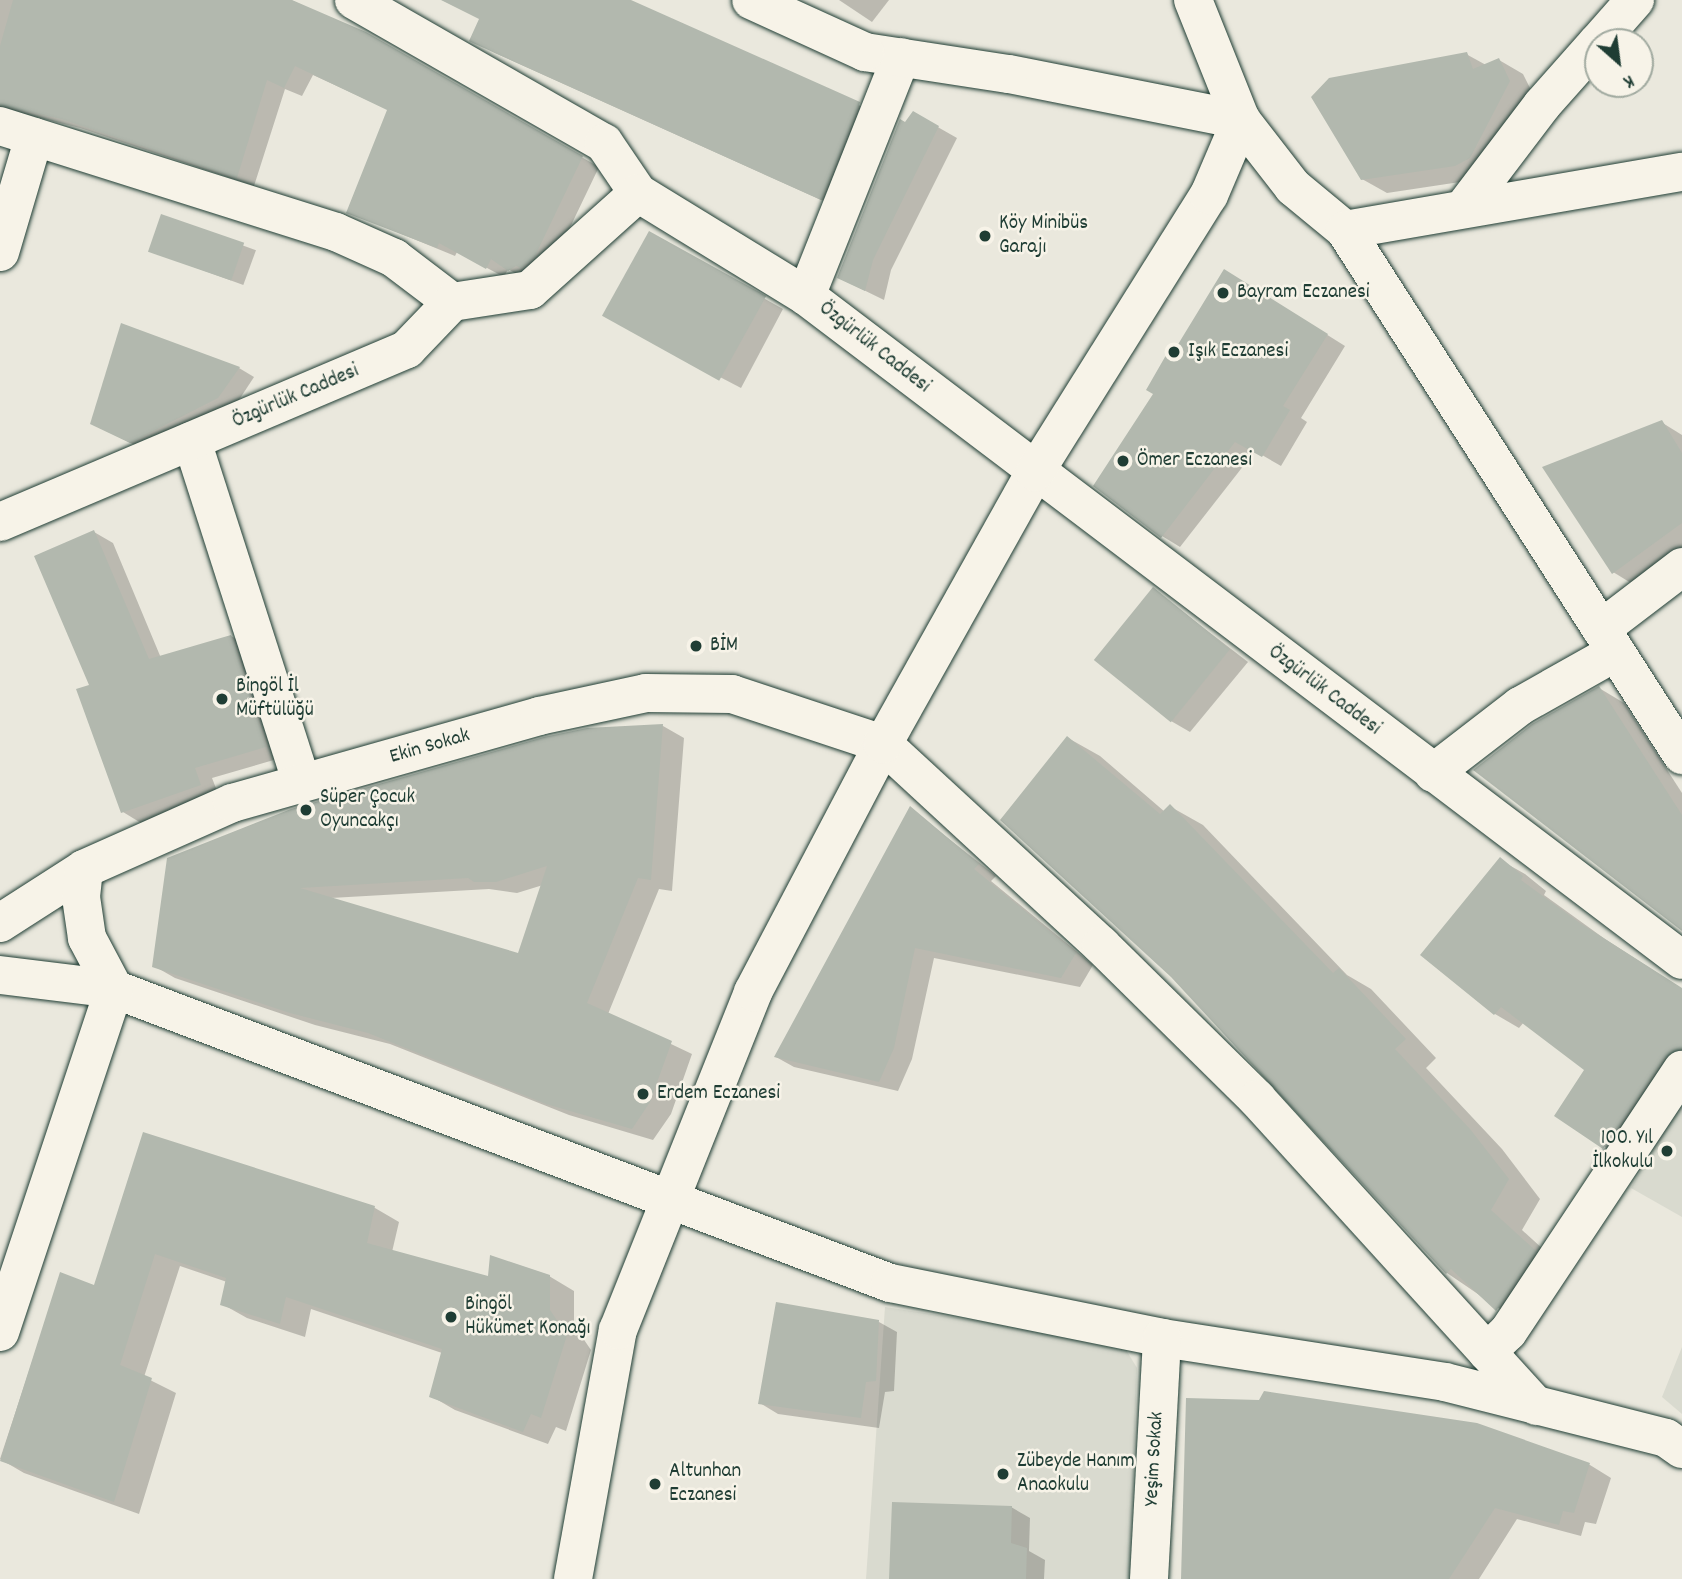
<!DOCTYPE html>
<html>
<head>
<meta charset="utf-8">
<style>
	body { margin:0 }
	#map { position:relative; width:1682px; height:1579px; overflow:hidden; background:#eae8dd; font-family:Dekko,sans-serif }
	div>[style] { position:absolute }
	[style*='--x'] { left:calc(var(--x)*1px); top:calc(var(--y)*1px); width:calc(var(--w)*1px); rotate:calc(var(--a)*1deg) }
	.built>* { inset:0; background:#d9dacf }
	.shadow>* { inset:0; background:#0003; transform-origin:0 0 }
	.building>* { inset:0; background:#b2b8ae; transform-origin:0 0 }
	.roads { filter:drop-shadow(0 0 2px #1f3d34) drop-shadow(0 0 2px #1f3d34) }
	.minor>* { height:38px; margin:-19px; padding:0 19px; transform-origin:19px; border-radius:19px; background:#f7f3e8 }
	.major>* { height:38px; margin:-19px; padding:0 19px; transform-origin:19px; border-radius:19px; background:#f7f3e8 }
	.dots>* { width:19px; height:19px; translate:-50% -50%; box-sizing:border-box; border:4px solid #f7f3e8; border-radius:50% }
	span { translate:-50% -50%; white-space:nowrap; text-align:center; line-height:1.15; -webkit-text-stroke:5px #f7f3e8; paint-order:stroke }
	.poi-label { font-size:21px; color:#1f3d34 }
	.left { translate:0 -50%; text-align:left }
	.right { translate:-100% -50%; text-align:right }
	.street-label { font-size:21px; color:#1f3d34 }
	.north { position:absolute; left:1584px; top:28px; width:70px; height:70px; box-sizing:border-box; background:#f7f3e8; border:2px solid #a1aaa0; border-radius:50%; rotate:152deg; font-size:19px; font-weight:700; line-height:28px; text-align:center; color:#1f3d34 }
	.north::after { content:''; display:block; margin:auto; width:24px; height:32px; background:#1f3d34; clip-path:polygon(50% 0,100% 100%,50% 72%,0 100%) }
</style>
</head>
<body>
<div id="map">
	<div class="built">
		<i style="clip-path:polygon(1682px 1096px,1682px 1217px,1631px 1188px)"></i>
		<i style="clip-path:polygon(885px 1307px,1122px 1343px,1137px 1368px,1130px 1579px,866px 1579px)"></i>
		<i style="clip-path:polygon(1682px 1347px,1682px 1414px,1662px 1397px)"></i>
	</div>
	<div class="shadow">
		<i style="clip-path:polygon(0 0,291px 0,365px 34px,599px 167px,552px 265px,526px 280px,508px 269px,504px 277px,457px 252px,455px 256px,348px 212px,389px 110px,313px 75px,302px 96px,285px 89px,254px 186px,80px 128px,24px 114px,0 117px)"></i>
		<i style="clip-path:polygon(442px 0,624px 0,876px 113px,839px 208px,495px 53px,471px 40px,481px 19px)"></i>
		<i style="clip-path:polygon(839px 0,889px 0,872px 22px)"></i>
		<i style="clip-path:polygon(1466px 54px,1486px 65px,1499px 60px,1523px 74px,1534px 96px,1480px 179px,1387px 193px,1362px 179px)"></i>
		<i style="clip-path:polygon(913px 113px,957px 138px,891px 270px,884px 300px,839px 278px)"></i>
		<i style="left:162px;top:216px;width:100px;height:37px;rotate:20deg"></i>
		<i style="clip-path:polygon(650px 234px,783px 309px,741px 388px,624px 327px)"></i>
		<i style="clip-path:polygon(1243px 282px,1345px 346px,1301px 418px,1307px 422px,1281px 466px,1255px 451px,1180px 547px,1162px 536px,1155px 393px,1178px 348px)"></i>
		<i style="clip-path:polygon(123px 325px,239px 368px,254px 377px,235px 406px,147px 451px,92px 424px)"></i>
		<i style="clip-path:polygon(1661px 422px,1682px 435px,1682px 547px,1631px 583px,1613px 572px)"></i>
		<i style="clip-path:polygon(94px 532px,113px 543px,161px 658px,231px 636px,250px 647px,284px 757px,212px 778px,219px 796px,141px 823px,123px 812px,92px 686px)"></i>
		<i style="clip-path:polygon(1153px 589px,1248px 662px,1190px 732px,1171px 721px)"></i>
		<i style="clip-path:polygon(1599px 688px,1624px 703px,1682px 793px,1682px 930px)"></i>
		<i style="clip-path:polygon(evenodd,663px 726px,684px 738px,672px 891px,659px 889px,608px 1014px,692px 1054px,671px 1114px,653px 1140px,569px 1115px,390px 1044px,315px 1025px,175px 978px,154px 966px,588px 730px,663px 726px,543px 885px,519px 955px,331px 898px,489px 889px,517px 893px,543px 885px)"></i>
		<i style="clip-path:polygon(1068px 738px,1100px 756px,1165px 812px,1171px 807px,1203px 825px,1347px 975px,1371px 989px,1436px 1058px,1426px 1068px,1502px 1149px,1540px 1199px,1522px 1230px,1566px 1270px,1528px 1328px,1447px 1273px)"></i>
		<i style="clip-path:polygon(911px 809px,996px 876px,991px 881px,1093px 965px,1080px 987px,934px 958px,912px 1059px,898px 1091px,794px 1067px,776px 1057px)"></i>
		<i style="clip-path:polygon(1500px 860px,1525px 874px,1546px 891px,1544px 895px,1605px 939px,1682px 989px,1682px 1081px,1628px 1162px,1556px 1115px,1587px 1070px,1524px 1022px,1519px 1028px,1495px 1014px,1422px 955px)"></i>
		<i style="clip-path:polygon(144px 1134px,375px 1208px,399px 1222px,392px 1252px,490px 1278px,549px 1276px,574px 1291px,574px 1325px,591px 1350px,566px 1431px,556px 1427px,548px 1444px,455px 1410px,431px 1396px,442px 1353px,311px 1309px,305px 1337px,247px 1318px,222px 1304px,227px 1282px,180px 1266px,144px 1377px,176px 1393px,139px 1514px,24px 1473px,0 1459px,61px 1274px,95px 1287px)"></i>
		<i style="clip-path:polygon(879px 1322px,897px 1332px,894px 1391px,885px 1392px,879px 1428px,778px 1414px,760px 1403px)"></i>
		<i style="clip-path:polygon(1476px 1425px,1590px 1465px,1611px 1478px,1596px 1524px,1585px 1522px,1581px 1536px,1517px 1519px,1479px 1579px,1183px 1579px)"></i>
		<i style="clip-path:polygon(1011px 1507px,1030px 1518px,1029px 1551px,1045px 1560px,1044px 1579px,891px 1579px)"></i>
	</div>
	<div class="building">
		<i style="clip-path:polygon(13px 0,292px 0,366px 32px,583px 156px,535px 256px,521px 268px,516px 266px,508px 271px,491px 259px,486px 269px,439px 243px,437px 248px,346px 213px,387px 110px,295px 66px,284px 88px,267px 80px,237px 178px,61px 119px,0 105px,0 46px)"></i>
		<i style="clip-path:polygon(441px 0,631px 0,860px 102px,821px 200px,475px 44px,469px 41px,479px 19px)"></i>
		<i style="clip-path:polygon(1467px 52px,1473px 69px,1499px 58px,1510px 81px,1470px 158px,1455px 166px,1361px 180px,1311px 97px,1329px 78px)"></i>
		<i style="clip-path:polygon(913px 111px,939px 126px,873px 260px,865px 291px,837px 278px,900px 119px,905px 122px)"></i>
		<i style="left:161px;top:214px;width:88px;height:40px;rotate:19deg"></i>
		<i style="left:649px;top:231px;width:134px;height:97px;rotate:29deg"></i>
		<i style="clip-path:polygon(1224px 269px,1328px 334px,1283px 406px,1290px 410px,1262px 457px,1235px 442px,1161px 538px,1093px 486px,1153px 394px,1146px 390px,1173px 343px,1177px 346px)"></i>
		<i style="clip-path:polygon(121px 323px,240px 367px,218px 398px,130px 443px,90px 424px)"></i>
		<i style="clip-path:polygon(1662px 420px,1682px 453px,1682px 523px,1612px 574px,1542px 467px)"></i>
		<i style="clip-path:polygon(94px 530px,149px 659px,231px 635px,266px 747px,195px 768px,201px 785px,121px 813px,76px 689px,89px 685px,34px 556px)"></i>
		<i style="left:1153px;top:587px;width:99px;height:94px;rotate:39deg"></i>
		<i style="clip-path:polygon(1599px 686px,1682px 815px,1682px 931px,1473px 770px,1532px 724px)"></i>
		<i style="clip-path:polygon(evenodd,663px 724px,651px 880px,638px 878px,587px 1003px,672px 1041px,650px 1102px,632px 1129px,546px 1104px,368px 1033px,290px 1013px,152px 967px,167px 858px,291px 809px,544px 737px,587px 728px,663px 724px,547px 866px,518px 953px,300px 888px,468px 878px,474px 882px,496px 882px,547px 866px)"></i>
		<i style="clip-path:polygon(1067px 736px,1160px 814px,1170px 804px,1333px 973px,1339px 968px,1406px 1039px,1395px 1049px,1470px 1129px,1509px 1179px,1491px 1210px,1536px 1251px,1496px 1311px,1451px 1269px,1446px 1274px,1171px 977px,1000px 820px)"></i>
		<i style="clip-path:polygon(910px 806px,979px 864px,974px 869px,1076px 953px,1061px 978px,915px 948px,894px 1048px,879px 1082px,774px 1057px)"></i>
		<i style="clip-path:polygon(1500px 857px,1523px 876px,1521px 880px,1580px 923px,1682px 988px,1682px 1048px,1664px 1058px,1603px 1149px,1554px 1116px,1584px 1070px,1501px 1007px,1494px 1015px,1420px 955px)"></i>
		<i style="clip-path:polygon(143px 1132px,375px 1206px,367px 1243px,488px 1276px,490px 1255px,550px 1275px,550px 1310px,567px 1335px,541px 1418px,531px 1414px,523px 1432px,429px 1397px,442px 1349px,286px 1297px,280px 1324px,220px 1305px,226px 1278px,155px 1254px,120px 1365px,152px 1378px,114px 1502px,0 1461px,60px 1272px,94px 1285px)"></i>
		<i style="clip-path:polygon(776px 1302px,879px 1320px,876px 1381px,866px 1382px,861px 1418px,758px 1404px)"></i>
		<i style="clip-path:polygon(1264px 1391px,1477px 1423px,1590px 1463px,1574px 1513px,1563px 1511px,1559px 1525px,1495px 1508px,1449px 1579px,1181px 1579px,1186px 1398px,1259px 1400px)"></i>
		<i style="clip-path:polygon(892px 1502px,1012px 1506px,1011px 1543px,1027px 1548px,1026px 1579px,889px 1579px)"></i>
	</div>
	<div class="roads">
		<div class="minor">
			<i style="--x:354;--y:0;--w:288;--a:29.8"></i>
			<i style="--x:604;--y:143;--w:60;--a:55.8"></i>
			<i style="--x:1598;--y:42;--w:56;--a:-48.6"></i>
			<i style="--x:0;--y:126;--w:352;--a:17.5"></i>
			<i style="--x:336;--y:232;--w:64;--a:24.1"></i>
			<i style="--x:394;--y:258;--w:73;--a:37.2"></i>
			<i style="--x:1463;--y:209;--w:131;--a:-52.8"></i>
			<i style="--x:1542;--y:105;--w:84;--a:-48.4"></i>
			<i style="--x:1345;--y:230;--w:342;--a:-9.8"></i>
			<i style="--x:0;--y:252;--w:120;--a:-73.5"></i>
			<i style="--x:806;--y:296;--w:257;--a:-68.3"></i>
			<i style="--x:192;--y:441;--w:359;--a:72.2"></i>
			<i style="--x:0;--y:522;--w:442;--a:-23"></i>
			<i style="--x:407;--y:349;--w:65;--a:-46.2"></i>
			<i style="--x:452;--y:302;--w:79;--a:-8.7"></i>
			<i style="--x:530;--y:290;--w:145;--a:-41.9"></i>
			<i style="--x:638;--y:193;--w:197;--a:31.5"></i>
			<i style="--x:806;--y:296;--w:1099;--a:37.16"></i>
			<i style="--x:1601;--y:629;--w:102;--a:-37.4"></i>
			<i style="--x:1433;--y:773;--w:110;--a:-37.6"></i>
			<i style="--x:1520;--y:706;--w:110;--a:-29.4"></i>
			<i style="--x:0;--y:923;--w:100;--a:-32.7"></i>
			<i style="--x:84;--y:869;--w:162;--a:-24"></i>
			<i style="--x:232;--y:803;--w:319;--a:-15.8"></i>
			<i style="--x:539;--y:716;--w:109;--a:-12.1"></i>
			<i style="--x:646;--y:693;--w:86;--a:0.7"></i>
			<i style="--x:732;--y:694;--w:159;--a:18.3"></i>
			<i style="--x:883;--y:744;--w:297;--a:42.7"></i>
			<i style="--x:1101;--y:945;--w:219;--a:44.6"></i>
			<i style="--x:1257;--y:1099;--w:415;--a:47.7"></i>
			<i style="--x:0;--y:975;--w:115;--a:7"></i>
			<i style="--x:114;--y:989;--w:830;--a:20.75"></i>
			<i style="--x:890;--y:1283;--w:278;--a:11.4"></i>
			<i style="--x:1162;--y:1338;--w:286;--a:8.8"></i>
			<i style="--x:1445;--y:1382;--w:228;--a:14.2"></i>
			<i style="--x:1666;--y:1438;--w:19;--a:35"></i>
			<i style="--x:0;--y:1332;--w:361;--a:-71.6"></i>
			<i style="--x:114;--y:989;--w:58;--a:-117.9"></i>
			<i style="--x:87;--y:938;--w:41;--a:-98.3"></i>
			<i style="--x:81;--y:897;--w:28;--a:-84"></i>
			<i style="--x:1487;--y:1352;--w:29;--a:-44"></i>
			<i style="--x:1508;--y:1332;--w:315;--a:-56.4"></i>
			<i style="--x:573;--y:1579;--w:253;--a:-79.8"></i>
			<i style="--x:618;--y:1330;--w:364;--a:-68.2"></i>
			<i style="--x:753;--y:992;--w:280;--a:-62.3"></i>
			<i style="--x:883;--y:744;--w:312;--a:-60.8"></i>
			<i style="--x:1035;--y:472;--w:327;--a:-57.9"></i>
			<i style="--x:1209;--y:195;--w:82;--a:-66.9"></i>
			<i style="--x:1241;--y:120;--w:237;--a:-168.8"></i>
			<i style="--x:1008;--y:74;--w:145;--a:-171.3"></i>
			<i style="--x:865;--y:52;--w:125;--a:-155.5"></i>
			<i style="--x:1149;--y:1579;--w:241;--a:-86.9"></i>
		</div>
		<div class="major">
			<i style="--x:1193;--y:0;--w:129;--a:68.2"></i>
			<i style="--x:1241;--y:120;--w:85;--a:52.2"></i>
			<i style="--x:1293;--y:187;--w:67;--a:39.6"></i>
			<i style="--x:1345;--y:230;--w:624;--a:57.3"></i>
		</div>
	</div>
	<div class="dots">
		<i style="left:985px;top:236px;background:#1f3d34"></i>
		<i style="left:1223px;top:293px;background:#1f3d34"></i>
		<i style="left:1174px;top:352px;background:#1f3d34"></i>
		<i style="left:1123px;top:461px;background:#1f3d34"></i>
		<i style="left:696px;top:646px;background:#1f3d34"></i>
		<i style="left:222px;top:699px;background:#1f3d34"></i>
		<i style="left:306px;top:810px;background:#1f3d34"></i>
		<i style="left:643px;top:1094px;background:#1f3d34"></i>
		<i style="left:1667px;top:1151px;background:#1f3d34"></i>
		<i style="left:451px;top:1317px;background:#1f3d34"></i>
		<i style="left:1003px;top:1474px;background:#1f3d34"></i>
		<i style="left:655px;top:1484px;background:#1f3d34"></i>
	</div>
	<div class="poi-label">
		<span class="left" style="left:999px;top:236px">Köy Minibüs<br>Garajı</span>
		<span class="left" style="left:1237px;top:293px">Bayram Eczanesi</span>
		<span class="left" style="left:1188px;top:352px">Işık Eczanesi</span>
		<span class="left" style="left:1137px;top:461px">Ömer Eczanesi</span>
		<span class="left" style="left:710px;top:646px">BİM</span>
		<span class="left" style="left:236px;top:699px">Bingöl İl<br>Müftülüğü</span>
		<span class="left" style="left:320px;top:810px">Süper Çocuk<br>Oyuncakçı</span>
		<span class="left" style="left:657px;top:1094px">Erdem Eczanesi</span>
		<span class="right" style="left:1653px;top:1151px">100. Yıl<br>İlkokulu</span>
		<span class="left" style="left:465px;top:1317px">Bingöl<br>Hükümet Konağı</span>
		<span class="left" style="left:1017px;top:1474px">Zübeyde Hanım<br>Anaokulu</span>
		<span class="left" style="left:669px;top:1484px">Altunhan<br>Eczanesi</span>
	</div>
	<div class="street-label">
		<span style="left:874px;top:348px;rotate:38deg">Özgürlük Caddesi</span>
		<span style="left:296px;top:397px;rotate:-23deg">Özgürlük Caddesi</span>
		<span style="left:1324px;top:691px;rotate:37deg">Özgürlük Caddesi</span>
		<span style="left:430px;top:747px;rotate:-16deg">Ekin Sokak</span>
		<span style="left:1155px;top:1459px;rotate:-87deg">Yeşim Sokak</span>
	</div>
	<div class="north">K</div>
</div>
</body>
</html>
